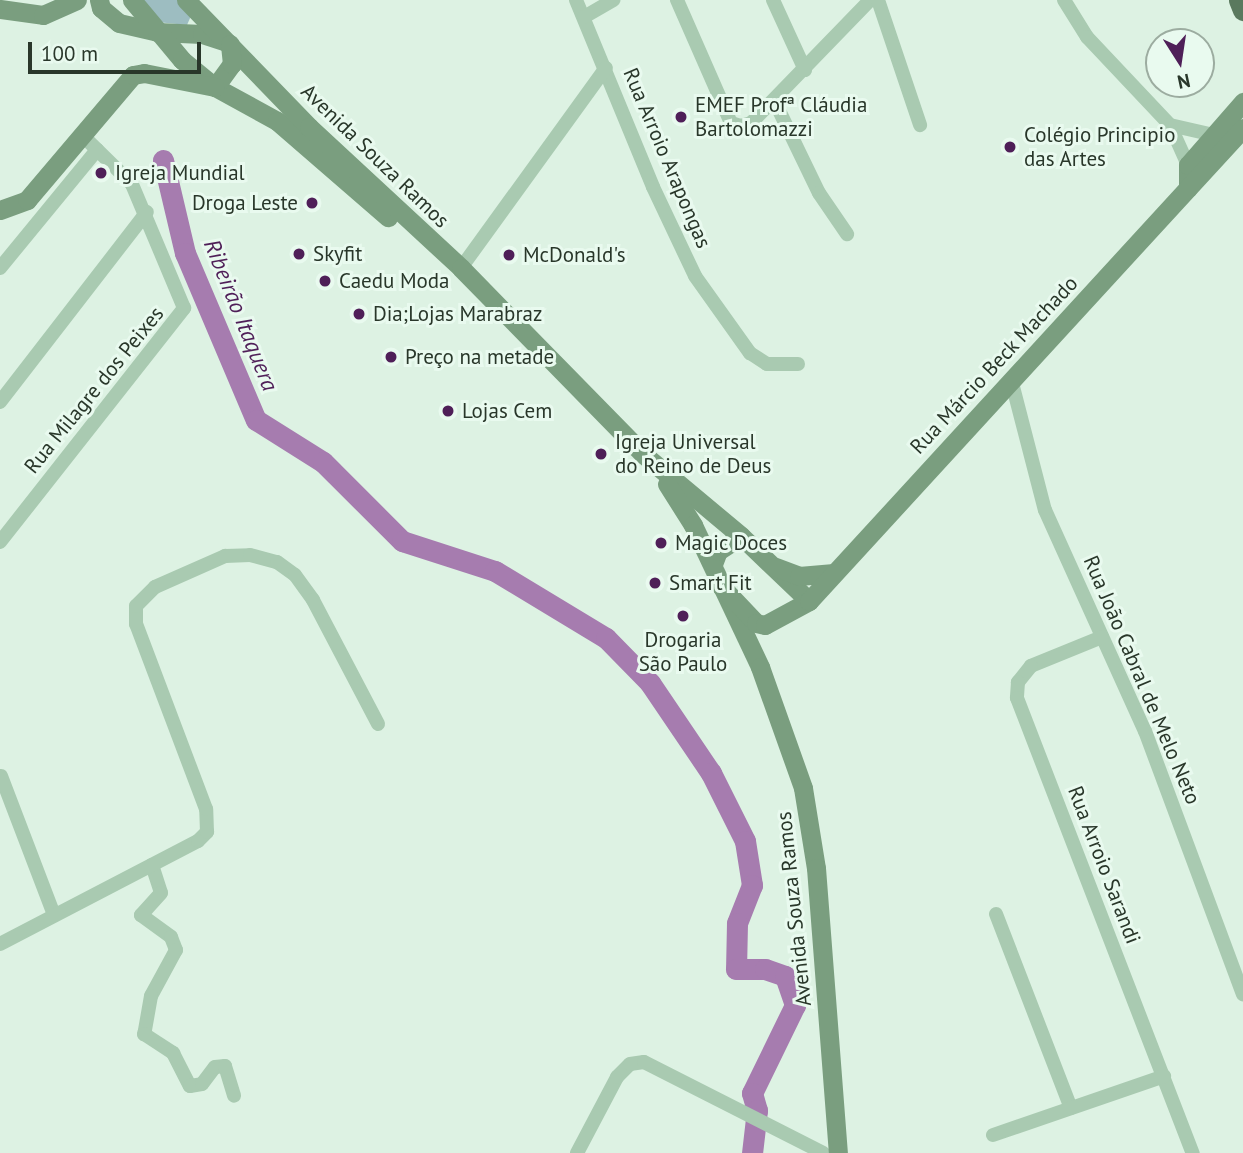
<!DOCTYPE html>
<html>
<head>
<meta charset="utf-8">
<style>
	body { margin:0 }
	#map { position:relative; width:1243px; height:1153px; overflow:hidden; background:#ddf2e3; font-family:"PT Sans",sans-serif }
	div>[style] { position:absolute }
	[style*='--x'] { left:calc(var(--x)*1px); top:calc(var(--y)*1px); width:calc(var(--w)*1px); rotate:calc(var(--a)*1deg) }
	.green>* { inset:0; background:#9dbdc1 }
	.river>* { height:21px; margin:-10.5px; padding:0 10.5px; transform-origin:10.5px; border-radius:10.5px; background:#a67caf }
	.street>* { height:14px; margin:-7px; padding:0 7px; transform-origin:7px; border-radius:7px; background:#a9cab1 }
	.secondary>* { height:19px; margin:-9.5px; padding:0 9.5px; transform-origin:9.5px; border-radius:9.5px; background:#7a9e7f }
	.primary>* { height:21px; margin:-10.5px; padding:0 10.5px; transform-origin:10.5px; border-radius:10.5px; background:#5a795e }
	.dots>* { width:19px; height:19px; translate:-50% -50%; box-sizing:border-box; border:4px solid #e9faef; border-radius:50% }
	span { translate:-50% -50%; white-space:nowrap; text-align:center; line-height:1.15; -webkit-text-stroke:6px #e9faef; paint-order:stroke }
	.poi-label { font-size:21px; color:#29372a }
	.left { translate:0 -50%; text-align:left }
	.right { translate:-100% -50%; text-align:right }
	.street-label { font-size:21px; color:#29372a }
	.water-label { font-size:23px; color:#4f1f58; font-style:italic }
	.north { position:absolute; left:1145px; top:28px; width:70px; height:70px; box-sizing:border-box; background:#e9faef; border:2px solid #9caca0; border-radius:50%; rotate:168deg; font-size:19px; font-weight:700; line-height:28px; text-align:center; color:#29372a }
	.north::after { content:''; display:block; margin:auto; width:24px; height:32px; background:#4f1f58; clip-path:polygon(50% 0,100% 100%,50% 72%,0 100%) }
	.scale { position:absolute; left:28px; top:42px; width:173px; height:32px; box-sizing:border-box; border:4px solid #29372a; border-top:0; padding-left:9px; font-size:21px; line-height:24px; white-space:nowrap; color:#29372a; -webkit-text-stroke:5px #e9faef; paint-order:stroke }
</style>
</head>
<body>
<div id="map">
	<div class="green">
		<i style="clip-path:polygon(138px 0,185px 0,194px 9px,187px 25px,157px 22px)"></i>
	</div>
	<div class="river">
		<i style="--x:163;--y:160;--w:96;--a:76.7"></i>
		<i style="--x:185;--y:253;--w:181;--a:67"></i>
		<i style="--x:256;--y:420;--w:79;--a:32.1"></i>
		<i style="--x:323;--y:462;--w:112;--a:45"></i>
		<i style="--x:402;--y:541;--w:98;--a:17.9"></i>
		<i style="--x:495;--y:571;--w:130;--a:31.1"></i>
		<i style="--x:606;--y:638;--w:63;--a:45.6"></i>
		<i style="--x:650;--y:683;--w:109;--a:55.9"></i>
		<i style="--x:711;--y:773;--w:76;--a:63.4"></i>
		<i style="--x:745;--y:841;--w:45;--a:81"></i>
		<i style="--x:752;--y:885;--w:41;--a:111.5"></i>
		<i style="--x:737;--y:923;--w:46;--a:91.2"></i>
		<i style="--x:736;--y:969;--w:29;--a:0"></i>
		<i style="--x:765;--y:969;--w:21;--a:19"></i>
		<i style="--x:785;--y:976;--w:31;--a:71"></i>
		<i style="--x:795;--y:1005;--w:98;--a:116"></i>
		<i style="--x:752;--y:1093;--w:18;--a:74"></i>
		<i style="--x:757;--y:1110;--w:43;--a:96.6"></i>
	</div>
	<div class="street">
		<i style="--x:576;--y:0;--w:202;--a:67.6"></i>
		<i style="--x:653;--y:187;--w:98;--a:64.7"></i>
		<i style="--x:695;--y:276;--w:95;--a:54.5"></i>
		<i style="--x:750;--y:353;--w:20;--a:33"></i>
		<i style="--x:767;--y:364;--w:31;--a:0"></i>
		<i style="--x:677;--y:0;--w:134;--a:66.3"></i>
		<i style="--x:731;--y:123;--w:10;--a:17"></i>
		<i style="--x:741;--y:126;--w:10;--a:-17"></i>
		<i style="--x:751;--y:123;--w:171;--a:-45.9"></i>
		<i style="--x:773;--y:0;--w:77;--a:65.4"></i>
		<i style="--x:878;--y:0;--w:132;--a:71.4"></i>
		<i style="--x:1064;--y:0;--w:44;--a:58.1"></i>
		<i style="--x:1087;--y:37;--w:121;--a:46.7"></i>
		<i style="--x:1170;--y:125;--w:44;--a:65.8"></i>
		<i style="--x:584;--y:17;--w:34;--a:-30"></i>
		<i style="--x:774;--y:100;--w:103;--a:64.2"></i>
		<i style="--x:819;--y:193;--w:50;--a:55.7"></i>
		<i style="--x:1170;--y:125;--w:45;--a:12.8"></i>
		<i style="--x:0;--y:268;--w:153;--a:-50.6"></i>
		<i style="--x:461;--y:268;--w:247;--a:-54.1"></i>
		<i style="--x:1011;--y:379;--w:135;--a:75.5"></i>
		<i style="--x:1045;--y:510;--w:243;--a:65.7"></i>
		<i style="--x:1145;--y:731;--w:281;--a:69.6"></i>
		<i style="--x:0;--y:402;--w:240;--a:-52.3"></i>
		<i style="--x:0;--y:542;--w:298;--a:-51.8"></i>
		<i style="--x:184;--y:308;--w:134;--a:-112.8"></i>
		<i style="--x:132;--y:184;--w:71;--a:-135.6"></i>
		<i style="--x:1102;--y:637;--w:77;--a:157.8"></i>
		<i style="--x:1031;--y:666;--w:21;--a:129"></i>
		<i style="--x:1018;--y:682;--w:16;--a:94"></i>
		<i style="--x:1017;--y:698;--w:488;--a:68.9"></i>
		<i style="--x:1;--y:776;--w:149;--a:69.1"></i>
		<i style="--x:152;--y:865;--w:29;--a:72"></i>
		<i style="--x:161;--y:893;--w:30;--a:132"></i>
		<i style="--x:141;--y:915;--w:37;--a:36"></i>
		<i style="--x:171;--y:937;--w:14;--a:69"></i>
		<i style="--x:176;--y:950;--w:52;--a:118.5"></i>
		<i style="--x:151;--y:996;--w:39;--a:100"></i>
		<i style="--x:144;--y:1034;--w:35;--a:33"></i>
		<i style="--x:173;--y:1053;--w:37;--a:63"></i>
		<i style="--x:190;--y:1086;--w:12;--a:-9"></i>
		<i style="--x:202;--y:1084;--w:21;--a:-53"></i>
		<i style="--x:215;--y:1067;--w:10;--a:-6"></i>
		<i style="--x:225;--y:1066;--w:31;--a:73"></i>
		<i style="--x:996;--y:914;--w:208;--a:68.9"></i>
		<i style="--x:0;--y:944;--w:223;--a:-27.5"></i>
		<i style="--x:198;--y:841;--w:13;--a:-45"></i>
		<i style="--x:207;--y:832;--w:23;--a:-92"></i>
		<i style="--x:206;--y:809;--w:198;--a:-110.7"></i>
		<i style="--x:136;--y:624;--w:18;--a:-90"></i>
		<i style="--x:136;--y:606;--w:27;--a:-45"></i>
		<i style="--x:155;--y:587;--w:77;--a:-23.9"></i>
		<i style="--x:225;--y:556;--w:25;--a:-2"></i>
		<i style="--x:250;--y:555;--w:28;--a:15"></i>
		<i style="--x:277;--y:562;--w:22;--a:36"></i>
		<i style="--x:295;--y:575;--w:31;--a:54"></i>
		<i style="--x:313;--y:600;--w:140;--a:62.3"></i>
		<i style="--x:993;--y:1135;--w:181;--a:-19"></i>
		<i style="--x:577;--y:1153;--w:86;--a:-62.2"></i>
		<i style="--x:617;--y:1077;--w:18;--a:-45"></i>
		<i style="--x:630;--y:1064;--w:14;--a:-8"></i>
		<i style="--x:644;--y:1062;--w:201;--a:26.9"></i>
	</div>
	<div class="secondary">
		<i style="--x:99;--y:0;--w:8;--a:76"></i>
		<i style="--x:101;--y:8;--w:23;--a:40"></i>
		<i style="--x:119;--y:23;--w:39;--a:13"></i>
		<i style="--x:157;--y:32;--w:45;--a:2.5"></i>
		<i style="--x:202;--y:34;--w:25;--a:18"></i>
		<i style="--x:132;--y:0;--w:78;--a:50.2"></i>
		<i style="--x:182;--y:60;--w:43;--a:39.3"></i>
		<i style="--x:215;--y:87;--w:71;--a:28.7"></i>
		<i style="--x:277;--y:121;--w:147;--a:40.9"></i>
		<i style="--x:186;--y:0;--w:177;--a:45.9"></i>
		<i style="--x:309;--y:127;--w:207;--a:42.8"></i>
		<i style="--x:461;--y:268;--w:260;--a:45.6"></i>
		<i style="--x:643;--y:454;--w:128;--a:39.9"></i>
		<i style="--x:741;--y:536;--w:94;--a:43.7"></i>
		<i style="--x:0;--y:9;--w:43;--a:7.9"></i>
		<i style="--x:43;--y:15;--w:37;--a:-24"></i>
		<i style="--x:215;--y:87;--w:29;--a:-54"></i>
		<i style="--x:232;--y:64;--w:20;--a:-96"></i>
		<i style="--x:1188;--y:188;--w:23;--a:-90"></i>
		<i style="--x:1188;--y:165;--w:84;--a:-48.9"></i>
		<i style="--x:0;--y:210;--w:29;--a:-20"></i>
		<i style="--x:27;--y:200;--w:164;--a:-49.7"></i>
		<i style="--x:133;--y:75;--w:11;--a:-10"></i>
		<i style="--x:144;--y:73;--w:72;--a:11.2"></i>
		<i style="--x:667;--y:484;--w:49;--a:57.6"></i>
		<i style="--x:693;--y:525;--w:157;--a:64.7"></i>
		<i style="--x:760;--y:667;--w:128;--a:70.4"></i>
		<i style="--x:803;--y:788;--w:81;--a:80.8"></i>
		<i style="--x:816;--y:868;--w:286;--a:85.6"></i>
		<i style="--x:713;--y:564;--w:14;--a:-69"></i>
		<i style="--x:718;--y:551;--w:27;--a:-33"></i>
		<i style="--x:776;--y:567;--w:25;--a:21"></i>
		<i style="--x:799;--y:576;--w:35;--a:-5"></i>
		<i style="--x:720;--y:585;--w:52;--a:46.5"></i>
		<i style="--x:756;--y:623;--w:9;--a:13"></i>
		<i style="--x:765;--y:625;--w:50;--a:-28.6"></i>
		<i style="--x:809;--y:601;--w:642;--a:-47.46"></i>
	</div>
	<div class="primary">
		<i style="--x:1239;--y:0;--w:11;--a:68"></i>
	</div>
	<div class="dots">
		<i style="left:681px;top:117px;background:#4f1f58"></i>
		<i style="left:1010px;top:147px;background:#4f1f58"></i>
		<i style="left:101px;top:173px;background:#4f1f58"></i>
		<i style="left:312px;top:203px;background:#4f1f58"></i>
		<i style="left:299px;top:254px;background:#4f1f58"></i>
		<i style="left:509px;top:255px;background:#4f1f58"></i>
		<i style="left:325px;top:281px;background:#4f1f58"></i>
		<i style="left:359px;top:314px;background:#4f1f58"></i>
		<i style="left:391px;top:357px;background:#4f1f58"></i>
		<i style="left:448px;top:411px;background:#4f1f58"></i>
		<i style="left:601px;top:454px;background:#4f1f58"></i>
		<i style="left:661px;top:543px;background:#4f1f58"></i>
		<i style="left:655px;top:583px;background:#4f1f58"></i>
		<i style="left:683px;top:616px;background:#4f1f58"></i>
	</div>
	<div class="poi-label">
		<span class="left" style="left:695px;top:117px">EMEF Profª Cláudia<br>Bartolomazzi</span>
		<span class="left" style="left:1024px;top:147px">Colégio Principio<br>das Artes</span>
		<span class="left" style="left:115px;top:173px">Igreja Mundial</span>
		<span class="right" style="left:298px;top:203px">Droga Leste</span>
		<span class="left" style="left:313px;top:254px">Skyfit</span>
		<span class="left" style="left:523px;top:255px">McDonald's</span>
		<span class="left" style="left:339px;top:281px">Caedu Moda</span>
		<span class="left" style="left:373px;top:314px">Dia;Lojas Marabraz</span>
		<span class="left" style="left:405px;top:357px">Preço na metade</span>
		<span class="left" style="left:462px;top:411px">Lojas Cem</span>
		<span class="left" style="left:615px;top:454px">Igreja Universal<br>do Reino de Deus</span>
		<span class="left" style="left:675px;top:543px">Magic Doces</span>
		<span class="left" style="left:669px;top:583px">Smart Fit</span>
		<span style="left:683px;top:652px">Drogaria<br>São Paulo</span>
	</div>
	<div class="street-label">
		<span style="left:375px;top:156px;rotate:44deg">Avenida Souza Ramos</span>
		<span style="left:667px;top:158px;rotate:67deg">Rua Arroio Arapongas</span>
		<span style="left:994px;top:365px;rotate:-47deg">Rua Márcio Beck Machado</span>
		<span style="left:94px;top:390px;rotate:-51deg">Rua Milagre dos Peixes</span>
		<span style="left:1142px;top:680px;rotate:67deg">Rua João Cabral de Melo Neto</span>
		<span style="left:1104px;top:865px;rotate:69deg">Rua Arroio Sarandi</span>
		<span style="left:794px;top:909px;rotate:-96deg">Avenida Souza Ramos</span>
	</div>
	<div class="water-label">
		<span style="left:241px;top:315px;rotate:68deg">Ribeirão Itaquera</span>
	</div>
	<div class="north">N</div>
	<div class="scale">100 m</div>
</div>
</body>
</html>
